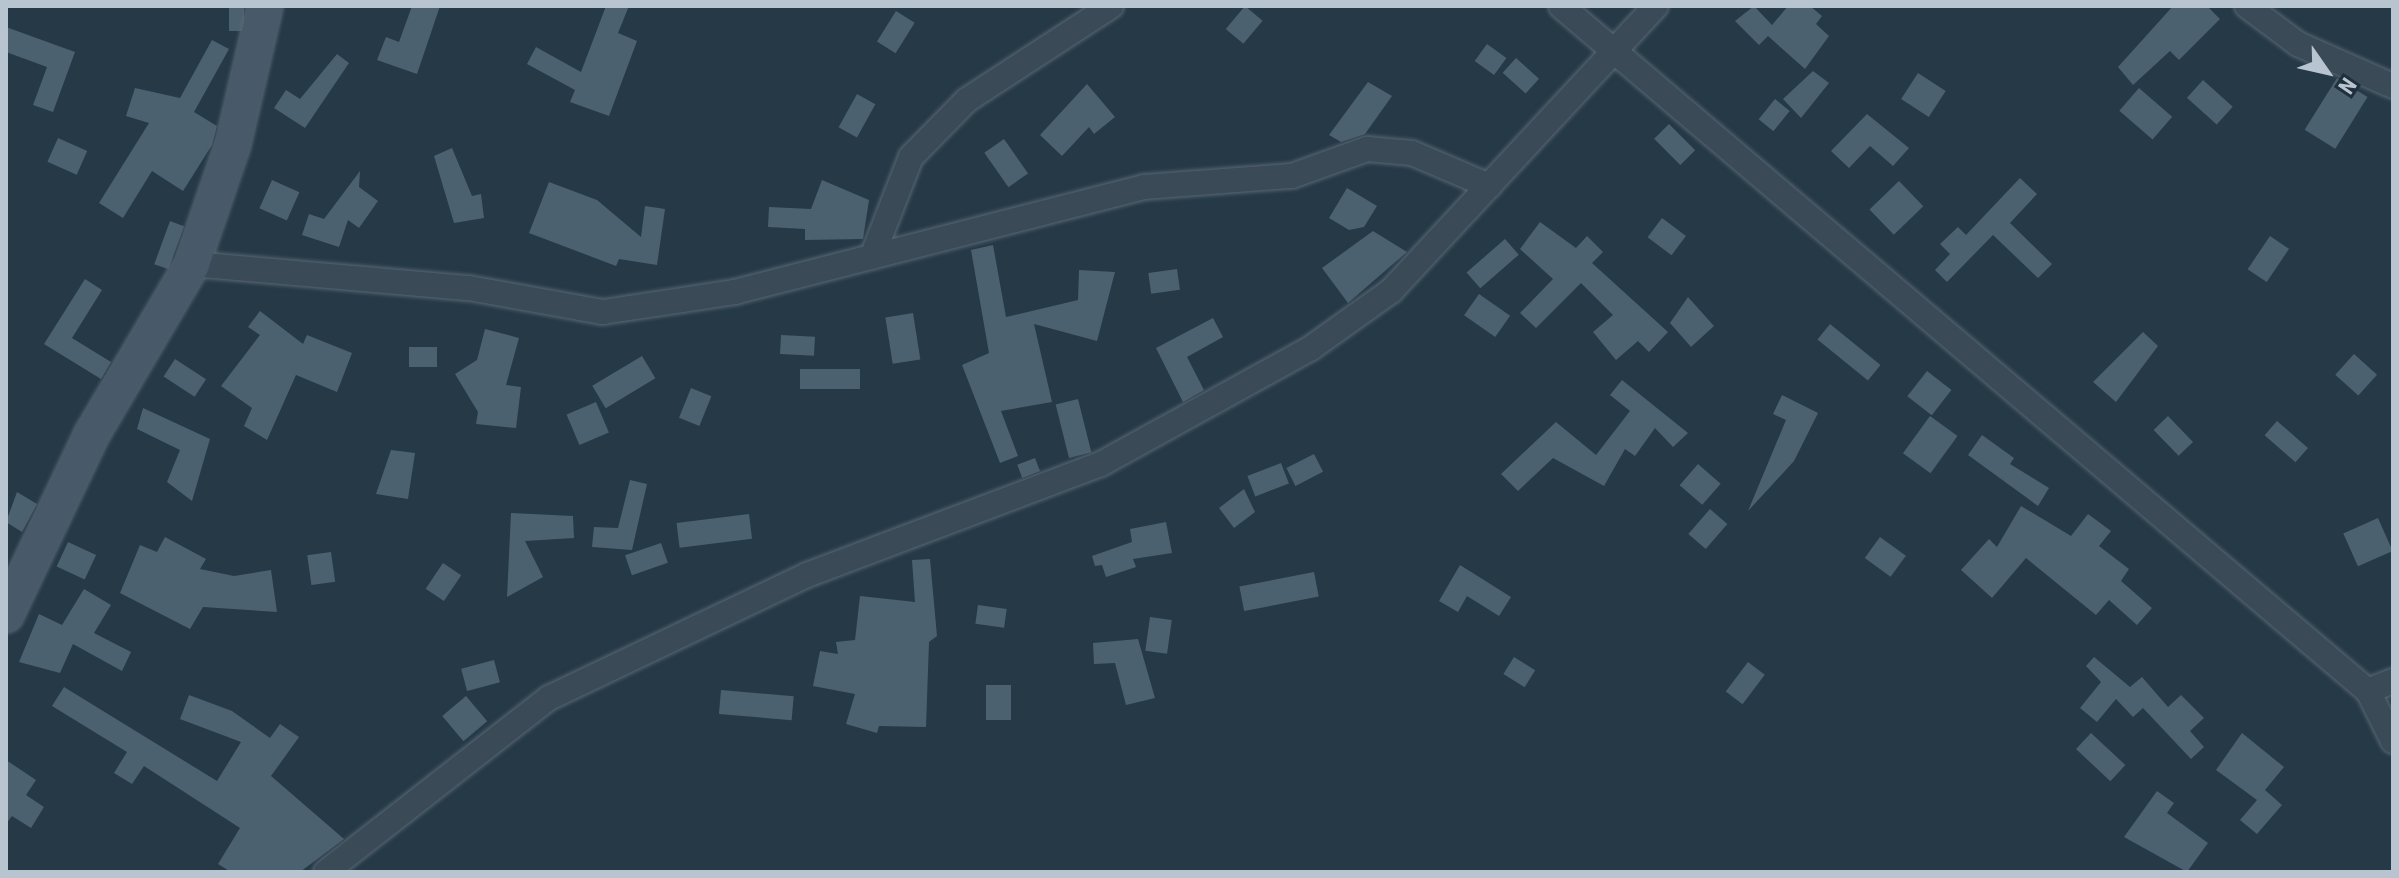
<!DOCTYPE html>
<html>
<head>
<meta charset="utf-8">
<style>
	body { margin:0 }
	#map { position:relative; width:2399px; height:878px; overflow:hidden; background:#253947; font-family:"Roboto Condensed",sans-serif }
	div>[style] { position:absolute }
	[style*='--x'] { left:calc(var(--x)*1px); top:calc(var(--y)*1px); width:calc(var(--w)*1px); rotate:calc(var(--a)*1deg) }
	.building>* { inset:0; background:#4c616f; transform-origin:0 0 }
	.roads { filter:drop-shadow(0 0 2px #596773) drop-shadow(0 0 2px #596773) }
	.street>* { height:24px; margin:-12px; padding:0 12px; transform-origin:12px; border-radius:12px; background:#3a4a56 }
	.secondary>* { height:34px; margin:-17px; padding:0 17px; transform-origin:17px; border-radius:17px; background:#485969 }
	span { translate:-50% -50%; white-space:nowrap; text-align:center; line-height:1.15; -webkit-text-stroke:8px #1f2f3b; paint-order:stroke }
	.frame { position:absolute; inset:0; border:8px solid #b8c4cf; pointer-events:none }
	.north { position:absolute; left:2287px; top:32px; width:80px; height:80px; -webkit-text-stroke:6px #1f2f3b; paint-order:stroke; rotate:124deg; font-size:22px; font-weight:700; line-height:32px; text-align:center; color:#b8c4cf }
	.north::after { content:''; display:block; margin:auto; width:28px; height:36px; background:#b8c4cf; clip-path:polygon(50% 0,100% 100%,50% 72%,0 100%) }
</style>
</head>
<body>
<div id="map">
	<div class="building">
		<i style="left:229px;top:6px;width:15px;height:25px"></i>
		<i style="clip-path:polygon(412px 6px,440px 6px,417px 74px,377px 60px,386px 37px,399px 42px)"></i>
		<i style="clip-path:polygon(606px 6px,629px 6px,618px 33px,637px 41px,609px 116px,570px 102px,575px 90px,527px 64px,536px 47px,581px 72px)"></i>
		<i style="left:1245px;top:6px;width:23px;height:30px;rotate:40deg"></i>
		<i style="clip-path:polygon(1754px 6px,1772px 25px,1788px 6px,1810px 6px,1822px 16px,1816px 24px,1829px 36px,1805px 69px,1768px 36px,1759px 45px,1735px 21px)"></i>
		<i style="clip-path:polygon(2173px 6px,2207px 6px,2220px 19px,2179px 60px,2170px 51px,2133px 85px,2118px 67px)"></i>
		<i style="left:896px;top:11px;width:22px;height:36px;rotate:32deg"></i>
		<i style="clip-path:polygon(6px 27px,75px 52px,53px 112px,33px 105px,47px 67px,6px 52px)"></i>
		<i style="clip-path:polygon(212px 40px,229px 49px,194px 112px,217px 126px,212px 145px,183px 191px,152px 171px,123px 218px,99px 203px,149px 123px,126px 116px,135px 88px,180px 98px)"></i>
		<i style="left:1487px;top:44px;width:24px;height:21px;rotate:36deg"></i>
		<i style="clip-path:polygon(337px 54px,349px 63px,305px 128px,274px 108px,286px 90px,300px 99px)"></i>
		<i style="left:1516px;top:58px;width:31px;height:20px;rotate:42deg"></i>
		<i style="clip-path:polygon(1813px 71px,1829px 83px,1801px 118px,1783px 99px)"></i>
		<i style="left:1918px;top:73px;width:33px;height:31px;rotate:33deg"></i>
		<i style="left:2337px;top:78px;width:36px;height:61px;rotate:32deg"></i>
		<i style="left:2203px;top:80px;width:40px;height:24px;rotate:42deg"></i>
		<i style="clip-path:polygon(1368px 82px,1392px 96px,1365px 134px,1341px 142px,1329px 135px)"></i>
		<i style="clip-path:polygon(1087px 84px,1115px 117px,1094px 134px,1089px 127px,1062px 156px,1040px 135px)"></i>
		<i style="left:2139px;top:88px;width:44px;height:30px;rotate:41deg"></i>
		<i style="left:857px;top:94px;width:21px;height:38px;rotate:29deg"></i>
		<i style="left:1775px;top:99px;width:19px;height:26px;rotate:39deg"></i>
		<i style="clip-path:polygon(1867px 114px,1909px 148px,1893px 166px,1870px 146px,1849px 168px,1831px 151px)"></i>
		<i style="left:1669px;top:124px;width:37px;height:21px;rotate:45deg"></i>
		<i style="left:58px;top:138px;width:32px;height:26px;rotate:24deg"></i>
		<i style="left:1004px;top:139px;width:42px;height:24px;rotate:55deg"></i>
		<i style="clip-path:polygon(452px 148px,472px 196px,481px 194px,484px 218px,454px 223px,434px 156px)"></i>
		<i style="clip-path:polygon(360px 171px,359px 187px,378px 201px,359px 228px,348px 220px,339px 247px,302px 235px,309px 214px,324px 219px)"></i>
		<i style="clip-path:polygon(2020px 178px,2037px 194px,2010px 223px,2052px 264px,2038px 278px,1993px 235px,1947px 282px,1935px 270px,1950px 254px,1940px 244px,1958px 227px,1966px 235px)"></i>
		<i style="left:272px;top:180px;width:30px;height:31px;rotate:24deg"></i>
		<i style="clip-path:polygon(822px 180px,869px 200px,863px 239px,805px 240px,805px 229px,768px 227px,769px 207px,811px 209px)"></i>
		<i style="left:1899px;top:181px;width:35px;height:41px;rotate:46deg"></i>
		<i style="clip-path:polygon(549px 182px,597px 200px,641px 237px,645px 206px,665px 209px,657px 265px,619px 259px,616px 266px,529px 233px)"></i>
		<i style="clip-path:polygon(1347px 188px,1377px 206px,1364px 227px,1349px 230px,1329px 218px)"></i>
		<i style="left:1662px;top:218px;width:30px;height:24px;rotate:37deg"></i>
		<i style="left:170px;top:221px;width:15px;height:46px;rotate:20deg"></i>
		<i style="clip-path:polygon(1540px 222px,1576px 248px,1587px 236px,1603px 252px,1592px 263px,1668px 332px,1649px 352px,1638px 341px,1616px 360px,1593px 332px,1613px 315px,1581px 283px,1536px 328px,1520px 313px,1553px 279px,1520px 249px)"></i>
		<i style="clip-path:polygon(1373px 231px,1407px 252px,1348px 303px,1322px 268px)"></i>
		<i style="left:2270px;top:236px;width:23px;height:40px;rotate:34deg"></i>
		<i style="left:1505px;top:239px;width:21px;height:51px;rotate:49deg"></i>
		<i style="clip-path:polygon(993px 245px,1006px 317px,1078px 300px,1079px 270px,1115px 272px,1097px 341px,1034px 324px,1052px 402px,1001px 411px,1018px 456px,1000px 463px,962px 365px,989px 353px,971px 250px)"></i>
		<i style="left:1177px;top:269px;width:21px;height:29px;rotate:82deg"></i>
		<i style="clip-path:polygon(85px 279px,102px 290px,72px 338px,111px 362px,101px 379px,44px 344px)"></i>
		<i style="left:1479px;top:294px;width:38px;height:26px;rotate:35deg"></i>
		<i style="clip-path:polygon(1688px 297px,1714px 326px,1691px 347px,1670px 323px)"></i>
		<i style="clip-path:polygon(260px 311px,303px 344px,307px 335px,352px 353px,337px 392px,296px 375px,267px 440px,244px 426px,252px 408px,221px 386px,260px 335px,248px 327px)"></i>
		<i style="left:913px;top:313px;width:47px;height:28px;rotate:81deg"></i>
		<i style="clip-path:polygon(1213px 318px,1223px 337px,1187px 357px,1204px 390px,1183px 402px,1156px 348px)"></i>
		<i style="left:1830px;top:324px;width:65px;height:20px;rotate:39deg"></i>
		<i style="clip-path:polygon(485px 329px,519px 338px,506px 385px,521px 387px,516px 428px,476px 424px,478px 412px,455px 374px,477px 360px)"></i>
		<i style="clip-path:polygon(2143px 332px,2158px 346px,2116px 402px,2093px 382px)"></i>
		<i style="left:781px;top:335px;width:34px;height:19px;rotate:3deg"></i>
		<i style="left:409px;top:347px;width:28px;height:20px"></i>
		<i style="left:2354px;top:354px;width:31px;height:28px;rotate:42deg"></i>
		<i style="left:642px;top:356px;width:26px;height:58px;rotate:59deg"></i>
		<i style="left:175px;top:359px;width:37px;height:21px;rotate:33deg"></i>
		<i style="left:800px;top:369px;width:60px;height:20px"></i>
		<i style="left:1927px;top:371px;width:31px;height:32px;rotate:38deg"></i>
		<i style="clip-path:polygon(1622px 380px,1688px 433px,1673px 447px,1655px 428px,1635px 456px,1625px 449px,1604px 486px,1553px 458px,1518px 491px,1501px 474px,1556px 422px,1596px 455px,1630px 411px,1610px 395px)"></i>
		<i style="left:691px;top:388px;width:22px;height:32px;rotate:22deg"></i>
		<i style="clip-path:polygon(1782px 395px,1818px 413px,1794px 461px,1748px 511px,1786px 420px,1773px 414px)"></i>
		<i style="left:1078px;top:399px;width:55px;height:23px;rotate:76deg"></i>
		<i style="left:596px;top:402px;width:33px;height:32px;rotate:67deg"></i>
		<i style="clip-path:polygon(143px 408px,210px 439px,192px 501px,167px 482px,180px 450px,137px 429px)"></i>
		<i style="left:1930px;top:416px;width:34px;height:46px;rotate:36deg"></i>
		<i style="left:2168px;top:416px;width:36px;height:20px;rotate:46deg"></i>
		<i style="left:2277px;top:421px;width:41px;height:19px;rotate:41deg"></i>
		<i style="clip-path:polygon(1982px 435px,2014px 458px,2010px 464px,2049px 488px,2038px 506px,1968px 455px)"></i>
		<i style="clip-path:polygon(391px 450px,415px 453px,408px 499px,376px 494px)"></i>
		<i style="left:1314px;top:454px;width:20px;height:31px;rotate:63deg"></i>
		<i style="left:1035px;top:458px;width:14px;height:19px;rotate:69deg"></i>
		<i style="left:1281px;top:463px;width:22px;height:36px;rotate:69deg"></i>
		<i style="left:1698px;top:464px;width:30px;height:28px;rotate:41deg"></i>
		<i style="clip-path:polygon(630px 480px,647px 484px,632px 550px,592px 547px,594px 527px,618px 528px)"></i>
		<i style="clip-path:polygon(1244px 489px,1255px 512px,1234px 528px,1219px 508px)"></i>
		<i style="clip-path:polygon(17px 492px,37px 504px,22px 532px,6px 522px)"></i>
		<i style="clip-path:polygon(2021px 506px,2071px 536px,2088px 514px,2111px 531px,2099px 546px,2129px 569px,2121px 581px,2152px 608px,2137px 625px,2109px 600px,2096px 615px,2026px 558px,1992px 598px,1961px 570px,1989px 539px,1997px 547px)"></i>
		<i style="left:1710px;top:509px;width:23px;height:33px;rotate:41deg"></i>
		<i style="clip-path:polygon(511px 513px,573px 516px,574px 538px,525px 541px,543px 577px,507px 597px)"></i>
		<i style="left:749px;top:514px;width:25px;height:73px;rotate:83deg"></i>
		<i style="left:2378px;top:518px;width:36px;height:38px;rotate:66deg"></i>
		<i style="clip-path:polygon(1166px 522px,1172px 553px,1133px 559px,1136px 567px,1106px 577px,1102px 565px,1095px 566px,1092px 556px,1132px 542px,1130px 529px)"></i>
		<i style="clip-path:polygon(165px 537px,206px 559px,200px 569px,234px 576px,271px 570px,277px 612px,203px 607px,190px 629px,120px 593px,140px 545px,157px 552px)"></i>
		<i style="left:1880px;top:537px;width:32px;height:26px;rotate:36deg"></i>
		<i style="left:68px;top:542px;width:31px;height:27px;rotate:25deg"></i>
		<i style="left:661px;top:543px;width:21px;height:38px;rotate:71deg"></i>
		<i style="left:331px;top:552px;width:30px;height:24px;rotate:82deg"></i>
		<i style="clip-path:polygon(930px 559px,937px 636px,929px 642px,926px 727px,879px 726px,877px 733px,846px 724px,855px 694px,813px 686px,820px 651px,838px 654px,836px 642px,855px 640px,860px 596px,915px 602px,912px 560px)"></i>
		<i style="left:443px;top:563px;width:22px;height:31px;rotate:34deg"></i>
		<i style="clip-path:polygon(1460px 565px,1511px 597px,1499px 616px,1467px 596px,1458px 612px,1439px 601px)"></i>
		<i style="left:1314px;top:572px;width:25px;height:76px;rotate:79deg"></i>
		<i style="clip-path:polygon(84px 589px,111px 605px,94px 633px,131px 652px,122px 671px,73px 644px,60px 673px,19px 662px,39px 614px,62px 625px)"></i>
		<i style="left:978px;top:605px;width:29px;height:19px;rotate:8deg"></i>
		<i style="left:1150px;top:617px;width:22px;height:34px;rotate:8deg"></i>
		<i style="clip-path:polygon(1138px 639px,1155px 698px,1126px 705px,1115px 663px,1094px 664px,1093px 643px)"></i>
		<i style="left:1514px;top:657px;width:25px;height:20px;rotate:32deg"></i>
		<i style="clip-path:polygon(2094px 657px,2130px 687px,2142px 677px,2168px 707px,2181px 695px,2204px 718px,2190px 731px,2204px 747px,2191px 759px,2143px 708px,2133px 717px,2116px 699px,2097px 722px,2080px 708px,2101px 682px,2086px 666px)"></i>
		<i style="left:494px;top:660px;width:23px;height:34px;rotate:75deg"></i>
		<i style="left:1748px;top:662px;width:21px;height:37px;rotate:37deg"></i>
		<i style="left:986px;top:685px;width:25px;height:35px"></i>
		<i style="clip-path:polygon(64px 687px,217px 781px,241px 742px,180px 719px,189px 695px,232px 711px,270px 738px,280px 724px,299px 737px,271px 776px,344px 839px,300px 872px,231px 872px,218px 864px,240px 828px,144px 766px,132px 784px,114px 773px,127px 752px,52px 706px)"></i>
		<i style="left:721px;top:690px;width:73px;height:24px;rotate:5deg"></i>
		<i style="left:466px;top:696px;width:33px;height:31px;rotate:50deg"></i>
		<i style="left:2091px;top:733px;width:47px;height:22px;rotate:43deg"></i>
		<i style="clip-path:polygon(2242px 733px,2284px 767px,2265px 790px,2282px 805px,2257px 834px,2240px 820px,2257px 800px,2216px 770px)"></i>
		<i style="clip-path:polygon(6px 760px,36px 780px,26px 795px,44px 807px,31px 828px,12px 816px,6px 824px)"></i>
		<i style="clip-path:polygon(2157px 791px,2174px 803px,2167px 813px,2208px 843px,2187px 872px,2124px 837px)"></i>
	</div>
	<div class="roads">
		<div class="street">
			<i style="--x:1561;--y:6;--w:1059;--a:40.33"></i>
			<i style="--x:2368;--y:691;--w:56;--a:63.4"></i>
			<i style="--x:2247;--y:6;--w:64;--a:36.7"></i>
			<i style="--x:2298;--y:44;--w:104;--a:23.9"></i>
			<i style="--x:872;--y:257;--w:107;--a:-68.7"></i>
			<i style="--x:911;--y:157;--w:80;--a:-45.5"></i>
			<i style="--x:967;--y:100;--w:172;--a:-33.1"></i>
			<i style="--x:192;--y:264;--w:278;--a:5"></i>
			<i style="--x:469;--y:288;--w:136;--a:10.2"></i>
			<i style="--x:603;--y:312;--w:134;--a:-8.6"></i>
			<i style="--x:735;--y:292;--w:422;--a:-14.4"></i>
			<i style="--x:1144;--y:187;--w:148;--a:-4.3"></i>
			<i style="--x:1292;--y:176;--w:80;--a:-19.8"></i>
			<i style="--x:1367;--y:149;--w:45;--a:5.1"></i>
			<i style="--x:1412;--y:153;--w:84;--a:23.2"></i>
			<i style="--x:2368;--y:691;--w:27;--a:-22"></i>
			<i style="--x:326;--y:872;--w:283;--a:-38"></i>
			<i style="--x:549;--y:698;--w:286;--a:-25.5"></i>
			<i style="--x:807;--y:575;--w:314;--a:-20.7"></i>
			<i style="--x:1101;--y:464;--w:240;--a:-28.9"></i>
			<i style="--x:1311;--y:348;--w:98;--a:-35.5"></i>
			<i style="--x:1391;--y:291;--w:389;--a:-47.1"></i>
		</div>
		<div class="secondary">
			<i style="--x:6;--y:615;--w:200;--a:-64.6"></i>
			<i style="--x:92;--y:434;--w:197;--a:-59.5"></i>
			<i style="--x:192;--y:264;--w:127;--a:-71.1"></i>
			<i style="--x:233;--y:144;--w:142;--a:-76.9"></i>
		</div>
	</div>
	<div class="frame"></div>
	<div class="north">N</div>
</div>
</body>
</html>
